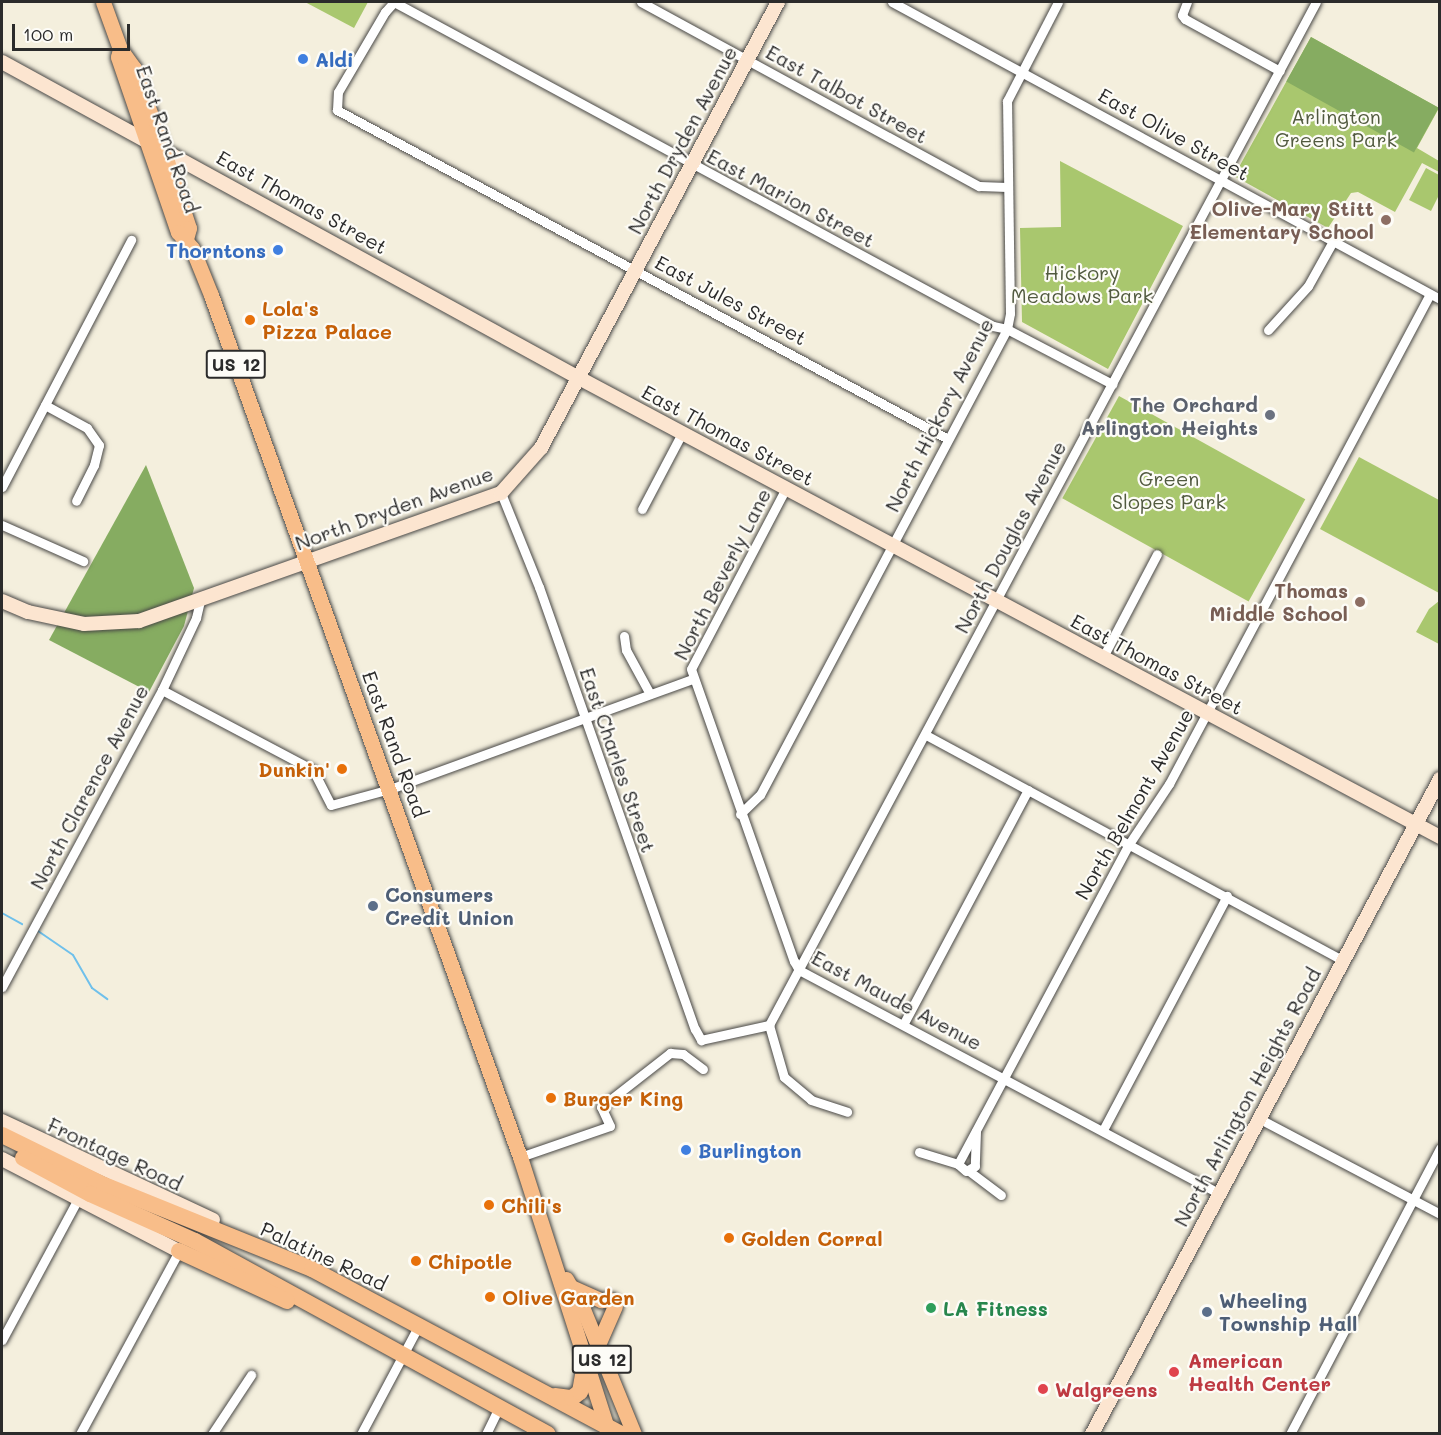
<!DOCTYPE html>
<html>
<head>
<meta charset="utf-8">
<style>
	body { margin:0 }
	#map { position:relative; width:1441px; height:1435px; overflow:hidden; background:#f4efdd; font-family:Mali,sans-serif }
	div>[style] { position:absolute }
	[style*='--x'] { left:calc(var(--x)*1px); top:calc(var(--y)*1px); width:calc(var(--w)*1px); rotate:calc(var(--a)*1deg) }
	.green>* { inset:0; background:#a9c76e; transform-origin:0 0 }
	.forest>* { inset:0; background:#86ac61; transform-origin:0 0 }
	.stream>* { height:2px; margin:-1px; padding:0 1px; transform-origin:1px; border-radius:1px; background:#6fc0eb }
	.roads { filter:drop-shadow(0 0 2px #494846) drop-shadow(0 0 2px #494846) }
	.street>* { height:9px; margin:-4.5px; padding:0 4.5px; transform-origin:4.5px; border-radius:4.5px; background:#fff }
	.secondary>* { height:14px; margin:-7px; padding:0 7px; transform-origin:7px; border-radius:7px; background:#fce5d0 }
	.primary>* { height:15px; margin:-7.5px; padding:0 7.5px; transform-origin:7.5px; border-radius:7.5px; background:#f8bd89 }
	.highway>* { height:16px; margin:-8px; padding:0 8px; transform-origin:8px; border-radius:8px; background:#f8bd89 }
	.dots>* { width:16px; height:16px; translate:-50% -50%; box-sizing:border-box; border:3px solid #fdfcf7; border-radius:50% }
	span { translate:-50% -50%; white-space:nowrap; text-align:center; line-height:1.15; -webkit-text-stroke:4.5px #fdfcf7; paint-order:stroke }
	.shield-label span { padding:2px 4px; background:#fdfcf7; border:2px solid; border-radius:4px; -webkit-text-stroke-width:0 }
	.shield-label { font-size:18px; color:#2b2b2b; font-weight:700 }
	.shop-label { font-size:20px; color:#366cbe; font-weight:700 }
	.left { translate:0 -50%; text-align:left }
	.right { translate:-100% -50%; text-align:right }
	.street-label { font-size:20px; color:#2b2b2b }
	.park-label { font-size:20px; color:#515a3f }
	.education-label { font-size:20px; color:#785e54; font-weight:700 }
	.food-label { font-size:20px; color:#c56008; font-weight:700 }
	.worship-label { font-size:20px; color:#5b616d; font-weight:700 }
	.service-label { font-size:20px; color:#4e5e75; font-weight:700 }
	.leisure-label { font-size:20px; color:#27864d; font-weight:700 }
	.health-label { font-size:20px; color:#be3a42; font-weight:700 }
	.frame { position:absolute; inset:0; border:3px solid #2b2b2b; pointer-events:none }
	.scale { position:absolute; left:12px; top:24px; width:118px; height:27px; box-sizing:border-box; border:3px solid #2b2b2b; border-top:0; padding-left:8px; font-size:18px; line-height:21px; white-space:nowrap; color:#2b2b2b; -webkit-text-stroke:4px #fdfcf7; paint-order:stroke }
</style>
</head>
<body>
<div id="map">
	<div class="green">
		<i style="clip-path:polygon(305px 2px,368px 2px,354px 28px)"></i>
		<i style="clip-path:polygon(1311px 37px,1439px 108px,1417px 148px,1439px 161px,1439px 172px,1422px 163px,1395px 212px,1358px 192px,1351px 193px,1328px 228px,1234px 176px)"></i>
		<i style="clip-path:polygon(1060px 161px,1183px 226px,1108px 369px,1022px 322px,1020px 228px,1061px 227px)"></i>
		<i style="clip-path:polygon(1426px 168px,1439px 175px,1439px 195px,1431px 211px,1409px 200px)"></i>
		<i style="left:1119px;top:396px;width:213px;height:117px;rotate:29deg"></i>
		<i style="clip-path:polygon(1359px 457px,1439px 500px,1439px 593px,1320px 529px)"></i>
		<i style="clip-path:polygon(1439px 601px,1439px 644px,1416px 632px,1429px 609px)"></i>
	</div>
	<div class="forest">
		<i style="left:1311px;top:37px;width:146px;height:51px;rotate:29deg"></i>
		<i style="clip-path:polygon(146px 465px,194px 588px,184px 626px,149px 692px,49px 640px)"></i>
	</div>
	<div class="stream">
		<i style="--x:2;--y:913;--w:23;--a:29"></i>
		<i style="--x:38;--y:931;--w:42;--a:34.4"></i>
		<i style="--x:73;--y:955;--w:38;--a:60"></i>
		<i style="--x:92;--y:988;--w:19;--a:36"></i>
	</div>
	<div class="roads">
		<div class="street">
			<i style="--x:641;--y:2;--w:385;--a:28.6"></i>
			<i style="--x:979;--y:186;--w:28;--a:2"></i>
			<i style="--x:892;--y:2;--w:623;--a:28.46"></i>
			<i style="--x:1187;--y:2;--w:14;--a:111"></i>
			<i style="--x:1182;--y:15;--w:5;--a:53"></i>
			<i style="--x:1185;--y:19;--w:108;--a:28.7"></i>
			<i style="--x:1268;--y:330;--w:59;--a:-47.7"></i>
			<i style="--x:1308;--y:286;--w:51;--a:-60.9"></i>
			<i style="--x:45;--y:405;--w:48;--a:28.7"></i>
			<i style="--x:87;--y:428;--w:21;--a:55"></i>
			<i style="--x:99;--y:445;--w:21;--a:104"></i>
			<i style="--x:94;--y:465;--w:40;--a:116.6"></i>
			<i style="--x:948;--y:439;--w:694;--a:-151.7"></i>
			<i style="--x:337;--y:110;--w:18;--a:-87"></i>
			<i style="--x:338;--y:92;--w:93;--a:-59.6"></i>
			<i style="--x:385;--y:12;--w:13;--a:-48"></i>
			<i style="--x:394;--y:2;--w:681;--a:28.41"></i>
			<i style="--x:993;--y:326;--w:14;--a:12"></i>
			<i style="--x:1007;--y:329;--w:119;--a:27.6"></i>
			<i style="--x:2;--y:487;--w:279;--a:-62.4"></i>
			<i style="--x:786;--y:488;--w:204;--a:117.7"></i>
			<i style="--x:691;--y:669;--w:310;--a:70.6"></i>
			<i style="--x:794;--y:961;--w:10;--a:61"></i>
			<i style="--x:799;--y:970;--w:475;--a:28"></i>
			<i style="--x:501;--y:493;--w:101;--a:68"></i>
			<i style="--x:539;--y:587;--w:469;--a:70.6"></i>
			<i style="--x:695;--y:1029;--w:13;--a:61"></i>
			<i style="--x:701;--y:1040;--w:70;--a:-12.4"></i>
			<i style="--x:642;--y:509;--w:86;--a:-62.2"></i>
			<i style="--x:2;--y:525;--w:89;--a:24"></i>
			<i style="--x:624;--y:636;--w:14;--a:82"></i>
			<i style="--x:626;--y:650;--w:50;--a:61.4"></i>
			<i style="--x:1103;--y:657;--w:116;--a:-62.3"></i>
			<i style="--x:162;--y:690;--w:171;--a:27.9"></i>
			<i style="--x:313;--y:770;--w:39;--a:63"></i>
			<i style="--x:331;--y:805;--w:61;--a:-15.2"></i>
			<i style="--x:390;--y:789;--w:321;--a:-20"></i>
			<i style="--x:926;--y:735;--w:473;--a:28.4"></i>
			<i style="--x:740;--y:814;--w:28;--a:-44"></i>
			<i style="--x:760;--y:795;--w:527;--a:-62.07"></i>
			<i style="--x:1007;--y:329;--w:16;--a:-79"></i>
			<i style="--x:1010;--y:313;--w:212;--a:-90.8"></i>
			<i style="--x:1007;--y:101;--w:111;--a:-62.7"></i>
			<i style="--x:2;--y:987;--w:337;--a:-61.7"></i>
			<i style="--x:162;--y:690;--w:80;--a:-64.7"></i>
			<i style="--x:196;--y:618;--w:17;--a:-77"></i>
			<i style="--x:904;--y:1023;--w:264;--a:-62"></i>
			<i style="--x:769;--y:1025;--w:1160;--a:-61.87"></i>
			<i style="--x:769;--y:1025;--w:54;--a:73.9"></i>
			<i style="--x:784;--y:1077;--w:35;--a:40"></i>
			<i style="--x:811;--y:1100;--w:38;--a:18"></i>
			<i style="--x:1258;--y:1118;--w:206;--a:27.8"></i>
			<i style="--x:1103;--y:1130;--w:265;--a:-62.1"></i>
			<i style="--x:976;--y:1131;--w:35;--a:92"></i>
			<i style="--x:975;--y:1166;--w:10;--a:151"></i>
			<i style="--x:966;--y:1171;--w:11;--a:-139"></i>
			<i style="--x:958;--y:1164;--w:363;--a:-61.9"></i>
			<i style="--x:1129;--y:844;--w:72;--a:-56.3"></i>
			<i style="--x:1169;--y:784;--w:555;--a:-61.96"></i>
			<i style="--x:919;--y:1152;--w:41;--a:17.1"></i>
			<i style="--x:520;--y:1157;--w:95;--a:-19"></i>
			<i style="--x:610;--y:1126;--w:21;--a:-115"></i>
			<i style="--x:601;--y:1107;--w:88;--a:-38"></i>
			<i style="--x:670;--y:1053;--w:13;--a:4"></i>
			<i style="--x:683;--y:1054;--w:25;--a:37"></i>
			<i style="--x:969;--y:1171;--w:40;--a:37"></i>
			<i style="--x:2;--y:1340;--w:160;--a:-61.7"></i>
			<i style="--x:80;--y:1434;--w:208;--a:-61.6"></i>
			<i style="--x:212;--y:1434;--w:71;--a:-56.5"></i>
			<i style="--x:361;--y:1434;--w:123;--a:-62"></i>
			<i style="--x:486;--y:1434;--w:30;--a:-64"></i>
			<i style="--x:1290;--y:1434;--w:323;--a:-62.3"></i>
		</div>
		<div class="secondary">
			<i style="--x:2;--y:62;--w:658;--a:28.71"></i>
			<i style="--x:579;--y:378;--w:976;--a:28.06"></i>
			<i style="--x:2;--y:601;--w:28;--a:23"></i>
			<i style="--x:28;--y:612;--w:57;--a:12.1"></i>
			<i style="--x:84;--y:624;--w:55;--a:-3.1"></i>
			<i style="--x:139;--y:621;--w:384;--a:-19.5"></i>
			<i style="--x:501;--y:493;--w:60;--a:-48.4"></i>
			<i style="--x:541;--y:448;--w:505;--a:-62.01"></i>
			<i style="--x:2;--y:1121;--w:233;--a:25.1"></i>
			<i style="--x:2;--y:1159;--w:199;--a:27.5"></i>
			<i style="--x:1092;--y:1434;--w:742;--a:-62.02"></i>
		</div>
		<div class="primary">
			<i style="--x:103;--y:2;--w:50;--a:70.1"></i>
			<i style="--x:120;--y:49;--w:24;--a:54"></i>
			<i style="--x:134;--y:68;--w:86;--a:70.3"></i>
			<i style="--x:163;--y:149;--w:83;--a:71.8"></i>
			<i style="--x:189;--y:228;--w:11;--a:105"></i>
			<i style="--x:120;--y:49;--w:8;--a:104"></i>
			<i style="--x:118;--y:57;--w:185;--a:71.1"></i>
			<i style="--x:178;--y:232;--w:21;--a:49"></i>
			<i style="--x:192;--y:248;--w:51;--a:68"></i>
			<i style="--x:211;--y:295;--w:916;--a:70.28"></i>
			<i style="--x:520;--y:1157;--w:291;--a:72.2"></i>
			<i style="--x:566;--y:1279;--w:34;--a:60"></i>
			<i style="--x:583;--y:1309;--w:135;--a:67.8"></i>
			<i style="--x:569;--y:1286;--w:35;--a:24"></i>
			<i style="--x:601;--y:1300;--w:11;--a:0"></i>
			<i style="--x:597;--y:1347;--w:45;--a:-66.3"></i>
		</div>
		<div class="highway">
			<i style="--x:2;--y:1135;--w:114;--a:26.1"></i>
			<i style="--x:104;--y:1185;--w:224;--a:22"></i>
			<i style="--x:312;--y:1269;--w:350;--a:28.1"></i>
			<i style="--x:23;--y:1158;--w:76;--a:28.2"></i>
			<i style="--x:90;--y:1194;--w:115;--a:24.1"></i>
			<i style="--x:195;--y:1241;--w:402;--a:28.7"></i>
			<i style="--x:179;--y:1251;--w:119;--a:24.8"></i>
			<i style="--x:555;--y:1396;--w:17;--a:7"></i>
			<i style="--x:572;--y:1398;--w:10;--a:-37"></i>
			<i style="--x:580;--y:1392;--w:29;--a:-80"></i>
		</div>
	</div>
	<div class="dots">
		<i style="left:303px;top:59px;background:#3f7fe0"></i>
		<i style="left:1386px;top:220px;background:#8d6e63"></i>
		<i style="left:278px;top:250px;background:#3f7fe0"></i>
		<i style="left:250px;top:320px;background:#e8710a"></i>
		<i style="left:1270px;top:415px;background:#6b7280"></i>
		<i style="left:1360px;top:602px;background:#8d6e63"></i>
		<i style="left:342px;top:769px;background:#e8710a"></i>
		<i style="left:373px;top:906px;background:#5c6f8a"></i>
		<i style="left:551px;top:1098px;background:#e8710a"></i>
		<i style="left:686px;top:1150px;background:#3f7fe0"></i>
		<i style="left:489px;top:1205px;background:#e8710a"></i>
		<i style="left:729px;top:1238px;background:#e8710a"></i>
		<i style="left:416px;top:1261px;background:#e8710a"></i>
		<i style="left:490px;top:1297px;background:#e8710a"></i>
		<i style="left:931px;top:1308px;background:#2e9e5b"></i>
		<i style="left:1207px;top:1312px;background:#5c6f8a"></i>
		<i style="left:1174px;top:1372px;background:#e0444e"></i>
		<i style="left:1043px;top:1389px;background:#e0444e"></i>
	</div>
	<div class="shield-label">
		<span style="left:236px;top:364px">US 12</span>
		<span style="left:602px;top:1359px">US 12</span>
	</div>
	<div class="shop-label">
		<span class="left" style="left:315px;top:59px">Aldi</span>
		<span class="right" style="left:266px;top:250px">Thorntons</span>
		<span class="left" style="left:698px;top:1150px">Burlington</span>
	</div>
	<div class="street-label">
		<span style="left:847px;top:94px;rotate:29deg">East Talbot Street</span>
		<span style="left:1174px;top:134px;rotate:29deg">East Olive Street</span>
		<span style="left:168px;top:139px;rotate:71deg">East Rand Road</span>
		<span style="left:682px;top:140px;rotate:-62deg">North Dryden Avenue</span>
		<span style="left:791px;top:198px;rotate:28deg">East Marion Street</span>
		<span style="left:302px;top:202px;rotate:29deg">East Thomas Street</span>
		<span style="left:731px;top:300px;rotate:28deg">East Jules Street</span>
		<span style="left:939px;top:415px;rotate:-63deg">North Hickory Avenue</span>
		<span style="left:728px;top:435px;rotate:28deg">East Thomas Street</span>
		<span style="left:394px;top:508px;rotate:-20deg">North Dryden Avenue</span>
		<span style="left:1010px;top:537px;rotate:-62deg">North Douglas Avenue</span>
		<span style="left:722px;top:574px;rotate:-63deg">North Beverly Lane</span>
		<span style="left:1157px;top:664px;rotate:28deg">East Thomas Street</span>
		<span style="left:395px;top:744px;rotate:70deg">East Rand Road</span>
		<span style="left:618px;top:760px;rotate:71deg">East Charles Street</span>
		<span style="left:89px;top:787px;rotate:-62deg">North Clarence Avenue</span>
		<span style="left:1134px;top:804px;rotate:-60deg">North Belmont Avenue</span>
		<span style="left:897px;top:1000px;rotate:28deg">East Maude Avenue</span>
		<span style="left:1247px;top:1097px;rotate:-62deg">North Arlington Heights Road</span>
		<span style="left:115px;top:1154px;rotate:25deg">Frontage Road</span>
		<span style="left:324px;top:1256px;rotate:25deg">Palatine Road</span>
	</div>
	<div class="park-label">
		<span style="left:1336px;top:128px">Arlington<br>Greens Park</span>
		<span style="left:1082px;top:284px">Hickory<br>Meadows Park</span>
		<span style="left:1169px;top:490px">Green<br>Slopes Park</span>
	</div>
	<div class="education-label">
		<span class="right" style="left:1374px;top:220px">Olive-Mary Stitt<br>Elementary School</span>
		<span class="right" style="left:1348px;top:602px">Thomas<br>Middle School</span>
	</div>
	<div class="food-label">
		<span class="left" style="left:262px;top:320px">Lola's<br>Pizza Palace</span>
		<span class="right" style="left:330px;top:769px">Dunkin'</span>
		<span class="left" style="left:563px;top:1098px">Burger King</span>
		<span class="left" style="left:501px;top:1205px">Chili's</span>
		<span class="left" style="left:741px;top:1238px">Golden Corral</span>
		<span class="left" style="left:428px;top:1261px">Chipotle</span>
		<span class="left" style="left:502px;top:1297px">Olive Garden</span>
	</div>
	<div class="worship-label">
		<span class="right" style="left:1258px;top:416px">The Orchard<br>Arlington Heights</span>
	</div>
	<div class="service-label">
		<span class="left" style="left:385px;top:906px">Consumers<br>Credit Union</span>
		<span class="left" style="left:1219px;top:1312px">Wheeling<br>Township Hall</span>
	</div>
	<div class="leisure-label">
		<span class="left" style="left:943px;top:1308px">LA Fitness</span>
	</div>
	<div class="health-label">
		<span class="left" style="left:1188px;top:1372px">American<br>Health Center</span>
		<span class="left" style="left:1055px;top:1389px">Walgreens</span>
	</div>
	<div class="frame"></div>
	<div class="scale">100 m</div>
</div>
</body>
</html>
